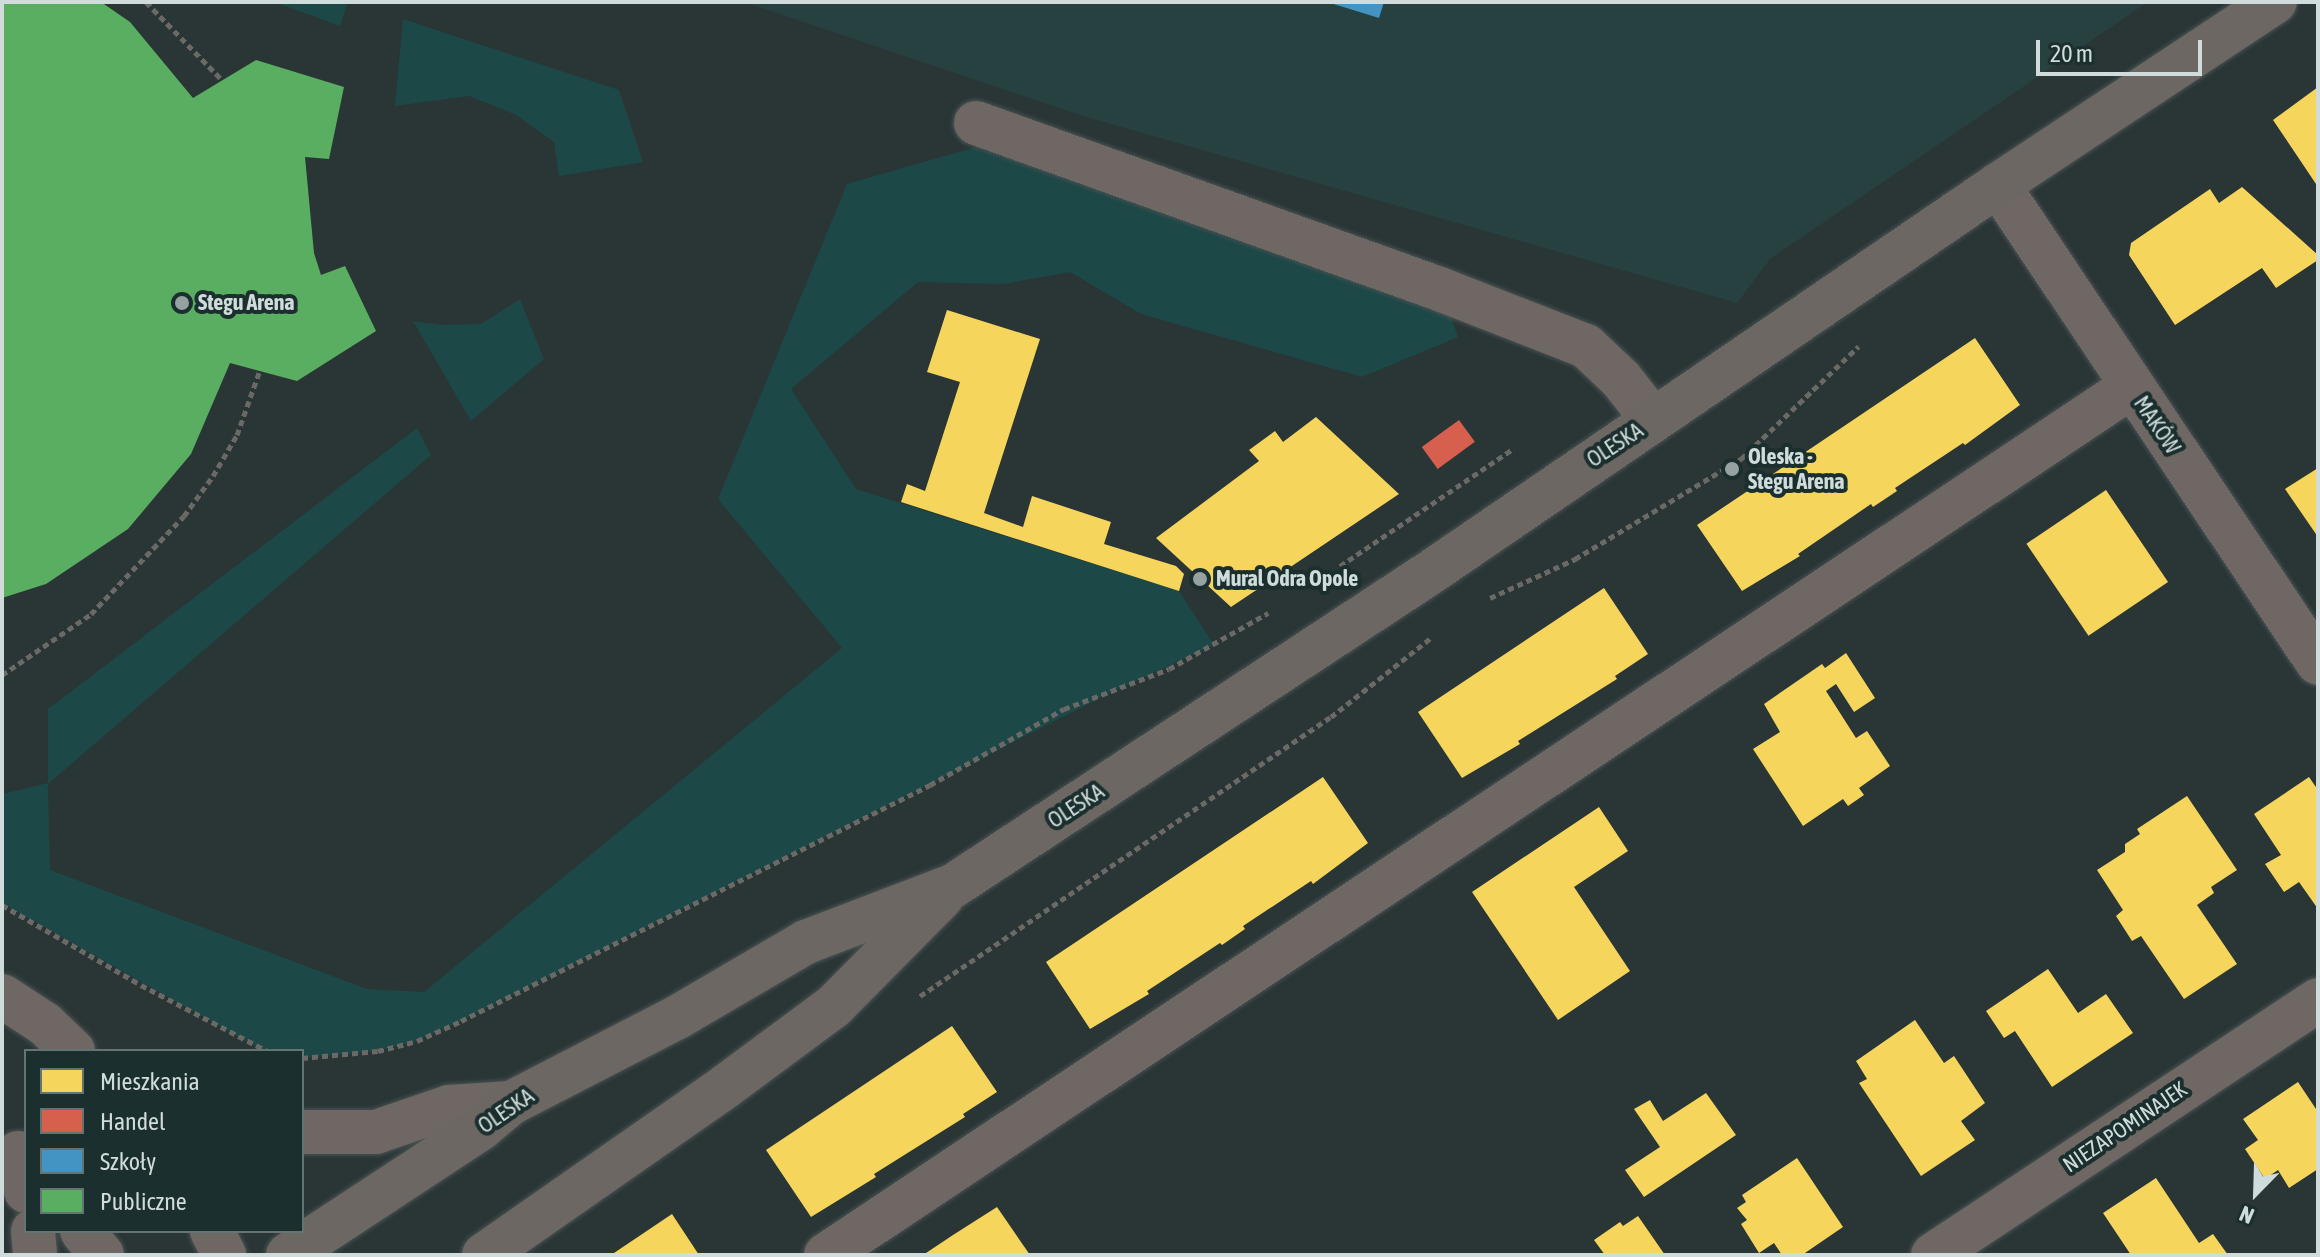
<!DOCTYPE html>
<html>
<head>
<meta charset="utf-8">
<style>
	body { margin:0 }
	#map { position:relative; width:2320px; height:1257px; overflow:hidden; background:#2a3535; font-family:"Asap Condensed",sans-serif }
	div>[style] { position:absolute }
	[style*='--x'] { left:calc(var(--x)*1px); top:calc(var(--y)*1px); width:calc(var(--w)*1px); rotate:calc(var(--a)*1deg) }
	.built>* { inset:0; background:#264140 }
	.green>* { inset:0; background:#1c4847 }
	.homes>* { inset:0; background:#f6d55c; transform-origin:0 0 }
	.shops>* { inset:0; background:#d6604d; transform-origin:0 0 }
	.schools>* { inset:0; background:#4393c3 }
	.public>* { inset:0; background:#5aae61 }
	.path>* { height:5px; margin-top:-2.5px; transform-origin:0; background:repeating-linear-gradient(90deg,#6b6965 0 6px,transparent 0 10px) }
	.roads { filter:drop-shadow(0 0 2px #495252) drop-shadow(0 0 2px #495252) }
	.minor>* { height:44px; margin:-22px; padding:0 22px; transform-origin:22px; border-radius:22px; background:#6f6763 }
	.major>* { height:44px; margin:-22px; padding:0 22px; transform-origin:22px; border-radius:22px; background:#6c6763 }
	.dots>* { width:22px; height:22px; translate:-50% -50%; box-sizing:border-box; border:4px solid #1b2f2e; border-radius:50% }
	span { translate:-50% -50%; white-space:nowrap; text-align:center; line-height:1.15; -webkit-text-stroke:8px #1b2f2e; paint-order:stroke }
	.poi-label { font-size:22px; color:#d0dcdb; font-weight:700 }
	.left { translate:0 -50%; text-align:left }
	.street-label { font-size:22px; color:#d0dcdb }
	.frame { position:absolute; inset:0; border:4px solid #d0dcdb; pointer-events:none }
	.legend { position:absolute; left:24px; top:1049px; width:280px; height:184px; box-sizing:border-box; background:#1b2f2e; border:2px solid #637473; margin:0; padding:10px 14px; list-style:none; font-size:24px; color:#d0dcdb }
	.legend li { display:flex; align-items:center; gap:16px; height:40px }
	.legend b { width:40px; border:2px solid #637473 }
	.north { position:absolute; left:2216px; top:1153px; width:80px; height:80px; -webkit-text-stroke:6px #1b2f2e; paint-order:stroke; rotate:203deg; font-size:22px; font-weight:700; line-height:32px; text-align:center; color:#d0dcdb }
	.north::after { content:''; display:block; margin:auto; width:28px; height:36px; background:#d0dcdb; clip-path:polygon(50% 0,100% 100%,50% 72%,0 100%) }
	.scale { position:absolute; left:2036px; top:40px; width:166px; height:36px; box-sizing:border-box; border:4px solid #d0dcdb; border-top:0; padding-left:10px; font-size:24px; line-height:28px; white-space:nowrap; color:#d0dcdb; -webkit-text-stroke:6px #1b2f2e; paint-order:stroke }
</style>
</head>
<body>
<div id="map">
	<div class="built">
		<i style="clip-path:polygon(744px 2px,2148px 2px,1770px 259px,1737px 303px,1083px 116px)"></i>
	</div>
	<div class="green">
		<i style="clip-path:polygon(274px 2px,348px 2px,340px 26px)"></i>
		<i style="clip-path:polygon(403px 19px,619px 90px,643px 162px,559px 176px,554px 142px,516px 115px,469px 96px,395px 106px)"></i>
		<i style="clip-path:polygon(1014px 136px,1442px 290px,1458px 337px,1362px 377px,1141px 314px,1070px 272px,1004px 284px,918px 282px,791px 389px,856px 489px,1179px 591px,1214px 645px,1112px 692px,461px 1021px,417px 1041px,378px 1051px,305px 1058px,302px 1058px,302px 1051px,260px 1049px,2px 903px,2px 794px,48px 783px,48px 709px,417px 428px,431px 455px,48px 784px,50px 870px,367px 989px,424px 992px,842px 648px,718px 499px,847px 184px)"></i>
		<i style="clip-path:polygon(520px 299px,544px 359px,471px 421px,413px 321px,442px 325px,481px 324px)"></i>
	</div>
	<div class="homes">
		<i style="clip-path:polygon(2318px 87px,2318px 187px,2273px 120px)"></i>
		<i style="clip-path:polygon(2242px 187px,2318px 255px,2318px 260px,2276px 288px,2262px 268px,2175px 325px,2129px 255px,2131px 243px,2210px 189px,2219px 203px)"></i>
		<i style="clip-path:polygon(947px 310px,1040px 339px,984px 513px,1023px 527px,1032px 496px,1111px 522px,1104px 544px,1176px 566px,1184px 574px,1179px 591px,901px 502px,907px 484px,925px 491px,960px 382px,927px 372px)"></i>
		<i style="clip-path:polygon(1975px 338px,2020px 405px,1965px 445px,1963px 443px,1895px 488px,1897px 491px,1873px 507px,1871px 504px,1798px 554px,1800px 556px,1742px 591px,1697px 525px)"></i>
		<i style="clip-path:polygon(1316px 417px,1399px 494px,1231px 607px,1156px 538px,1259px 461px,1249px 450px,1275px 431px,1283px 442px)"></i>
		<i style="clip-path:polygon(2318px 468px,2318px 537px,2285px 489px)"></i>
		<i style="left:2106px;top:490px;width:111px;height:96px;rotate:56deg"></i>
		<i style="clip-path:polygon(1604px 588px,1648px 654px,1615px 676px,1617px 679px,1518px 741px,1520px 744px,1462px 778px,1418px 712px)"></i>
		<i style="clip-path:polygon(1846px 653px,1875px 698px,1854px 712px,1836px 684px,1826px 691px,1856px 738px,1867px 731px,1890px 766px,1859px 788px,1864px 795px,1848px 806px,1843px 799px,1803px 826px,1753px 749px,1780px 732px,1764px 704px,1822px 664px,1825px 668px)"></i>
		<i style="clip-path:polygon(1323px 777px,1368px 843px,1313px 884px,1311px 881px,1243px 926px,1245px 929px,1222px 945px,1220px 943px,1147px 991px,1149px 994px,1090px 1029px,1046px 962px)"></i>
		<i style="clip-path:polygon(2309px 777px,2318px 790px,2318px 909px,2299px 882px,2284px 892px,2265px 864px,2281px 855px,2254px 814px)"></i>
		<i style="clip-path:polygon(2187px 796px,2237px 870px,2211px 887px,2214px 893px,2197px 905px,2237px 964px,2184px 999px,2141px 936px,2132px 941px,2116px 916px,2123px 910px,2097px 870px,2125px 852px,2125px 844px,2140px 834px,2137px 829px)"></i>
		<i style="clip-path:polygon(1599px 807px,1628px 851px,1574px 887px,1630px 971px,1558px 1020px,1472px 892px)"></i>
		<i style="clip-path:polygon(2048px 969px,2078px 1013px,2106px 994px,2133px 1033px,2052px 1087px,2015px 1031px,2004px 1038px,1986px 1011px)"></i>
		<i style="clip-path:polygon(1915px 1020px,1944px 1063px,1954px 1056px,1985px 1103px,1961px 1121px,1975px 1140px,1921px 1176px,1859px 1083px,1867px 1079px,1856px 1061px)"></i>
		<i style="clip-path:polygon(952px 1026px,997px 1092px,963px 1114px,965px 1117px,874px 1174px,876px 1177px,811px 1217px,766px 1150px)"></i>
		<i style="clip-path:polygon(2298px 1082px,2318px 1112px,2318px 1169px,2289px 1188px,2278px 1170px,2265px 1179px,2245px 1149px,2258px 1140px,2243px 1119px)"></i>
		<i style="clip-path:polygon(1706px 1093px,1736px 1135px,1644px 1197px,1625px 1170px,1660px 1147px,1634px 1109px,1650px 1100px,1663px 1121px)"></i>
		<i style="clip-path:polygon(1797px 1158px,1843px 1227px,1802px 1255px,1782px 1255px,1774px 1243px,1759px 1253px,1741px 1224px,1747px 1220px,1737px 1208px,1746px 1202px,1742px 1195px)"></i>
		<i style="clip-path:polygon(2156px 1178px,2199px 1243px,2213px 1234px,2228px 1255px,2131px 1255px,2103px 1213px)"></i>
		<i style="clip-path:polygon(997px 1207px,1030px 1255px,923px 1255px,953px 1235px)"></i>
		<i style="clip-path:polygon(672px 1214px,699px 1255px,611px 1255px)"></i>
		<i style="clip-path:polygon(1638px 1216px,1665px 1255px,1605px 1255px,1594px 1240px,1620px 1222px,1623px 1226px)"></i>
	</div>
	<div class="shops">
		<i style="left:1459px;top:420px;width:27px;height:46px;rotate:54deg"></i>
	</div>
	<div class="schools">
		<i style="clip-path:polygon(1327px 2px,1384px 2px,1379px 18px)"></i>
	</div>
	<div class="public">
		<i style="clip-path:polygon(2px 2px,101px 2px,130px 22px,193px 98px,256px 60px,344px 87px,329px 159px,305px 157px,314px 253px,321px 275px,345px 266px,376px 331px,297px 381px,230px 363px,191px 454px,128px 529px,46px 584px,2px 598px)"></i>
	</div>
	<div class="path">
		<i style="--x:146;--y:2;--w:109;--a:45.7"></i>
		<i style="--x:1340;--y:566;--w:210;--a:-34.1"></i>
		<i style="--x:1490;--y:598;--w:94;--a:-24.6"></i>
		<i style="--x:1575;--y:559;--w:194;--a:-31.1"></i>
		<i style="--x:1741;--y:459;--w:163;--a:-43.8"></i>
		<i style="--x:2;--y:675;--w:108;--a:-34.4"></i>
		<i style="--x:91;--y:614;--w:135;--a:-46.5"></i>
		<i style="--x:184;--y:516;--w:49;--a:-54.1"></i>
		<i style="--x:213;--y:476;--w:48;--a:-59.7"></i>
		<i style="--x:237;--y:435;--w:69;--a:-70.5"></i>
		<i style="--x:2;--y:905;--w:160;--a:29.9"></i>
		<i style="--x:141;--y:985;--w:142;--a:27.6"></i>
		<i style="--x:920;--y:996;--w:497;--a:-34.2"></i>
		<i style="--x:1331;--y:717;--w:129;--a:-38.4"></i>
		<i style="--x:302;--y:1058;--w:76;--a:-5.3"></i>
		<i style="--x:378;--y:1051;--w:40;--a:-14.4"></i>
		<i style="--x:417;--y:1041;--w:48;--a:-24.4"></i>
		<i style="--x:461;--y:1021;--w:525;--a:-26.71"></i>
		<i style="--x:930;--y:785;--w:154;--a:-29.6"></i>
		<i style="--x:1064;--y:709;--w:112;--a:-20.9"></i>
		<i style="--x:1169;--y:669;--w:114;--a:-29.5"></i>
	</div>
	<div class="roads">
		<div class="minor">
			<i style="--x:976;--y:123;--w:495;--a:19.7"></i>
			<i style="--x:1442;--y:290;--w:155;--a:21.3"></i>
			<i style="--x:1586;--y:346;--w:48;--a:43.3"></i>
			<i style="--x:1621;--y:379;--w:52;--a:52"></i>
			<i style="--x:1998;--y:185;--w:575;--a:56.2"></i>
			<i style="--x:2;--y:996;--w:51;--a:33.1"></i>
			<i style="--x:45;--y:1024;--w:39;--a:44"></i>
			<i style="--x:302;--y:1132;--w:74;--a:0"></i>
			<i style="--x:376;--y:1132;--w:77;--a:-18.9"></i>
			<i style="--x:449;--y:1107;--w:62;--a:-3.7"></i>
			<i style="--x:18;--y:1153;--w:39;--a:78"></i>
			<i style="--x:33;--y:1231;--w:24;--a:85"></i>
			<i style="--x:82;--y:1231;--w:31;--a:50"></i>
			<i style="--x:212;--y:1231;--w:27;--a:63"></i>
			<i style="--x:826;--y:1255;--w:1567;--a:-33.63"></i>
			<i style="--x:1933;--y:1255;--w:462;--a:-33.5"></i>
		</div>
		<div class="major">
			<i style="--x:288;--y:1255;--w:231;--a:-33.3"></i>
			<i style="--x:481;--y:1128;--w:39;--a:-40"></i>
			<i style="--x:511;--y:1103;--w:186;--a:-27.3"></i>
			<i style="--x:676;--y:1018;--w:151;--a:-30.3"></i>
			<i style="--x:806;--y:942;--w:157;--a:-20.9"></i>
			<i style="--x:953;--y:886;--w:572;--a:-33.3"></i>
			<i style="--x:1431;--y:572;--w:686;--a:-34.32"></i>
			<i style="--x:1998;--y:185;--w:332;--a:-33.5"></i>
			<i style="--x:484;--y:1255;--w:295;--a:-34.9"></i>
			<i style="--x:726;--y:1086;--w:134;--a:-36.5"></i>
			<i style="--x:834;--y:1006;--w:153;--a:-45.3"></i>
		</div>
	</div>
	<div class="dots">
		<i style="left:182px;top:303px;background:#96a2a1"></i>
		<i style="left:1732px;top:469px;background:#96a2a1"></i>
		<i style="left:1200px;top:579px;background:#96a2a1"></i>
	</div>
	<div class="poi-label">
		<span class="left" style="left:198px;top:303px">Stegu Arena</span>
		<span class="left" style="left:1748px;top:469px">Oleska -<br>Stegu Arena</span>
		<span class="left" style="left:1216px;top:579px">Mural Odra Opole</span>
	</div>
	<div class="street-label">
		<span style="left:2157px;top:425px;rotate:56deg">MAKÓW</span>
		<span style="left:1615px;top:445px;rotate:-33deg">OLESKA</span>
		<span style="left:1076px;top:806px;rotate:-33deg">OLESKA</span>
		<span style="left:506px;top:1111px;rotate:-34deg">OLESKA</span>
		<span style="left:2125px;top:1127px;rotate:-34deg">NIEZAPOMINAJEK</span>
	</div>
	<div class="frame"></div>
	<ul class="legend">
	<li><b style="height:22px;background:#f6d55c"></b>Mieszkania</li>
	<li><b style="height:22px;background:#d6604d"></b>Handel</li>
	<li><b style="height:22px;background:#4393c3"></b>Szkoły</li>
	<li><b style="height:22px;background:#5aae61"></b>Publiczne</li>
	</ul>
	<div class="north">N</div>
	<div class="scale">20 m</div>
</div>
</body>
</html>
